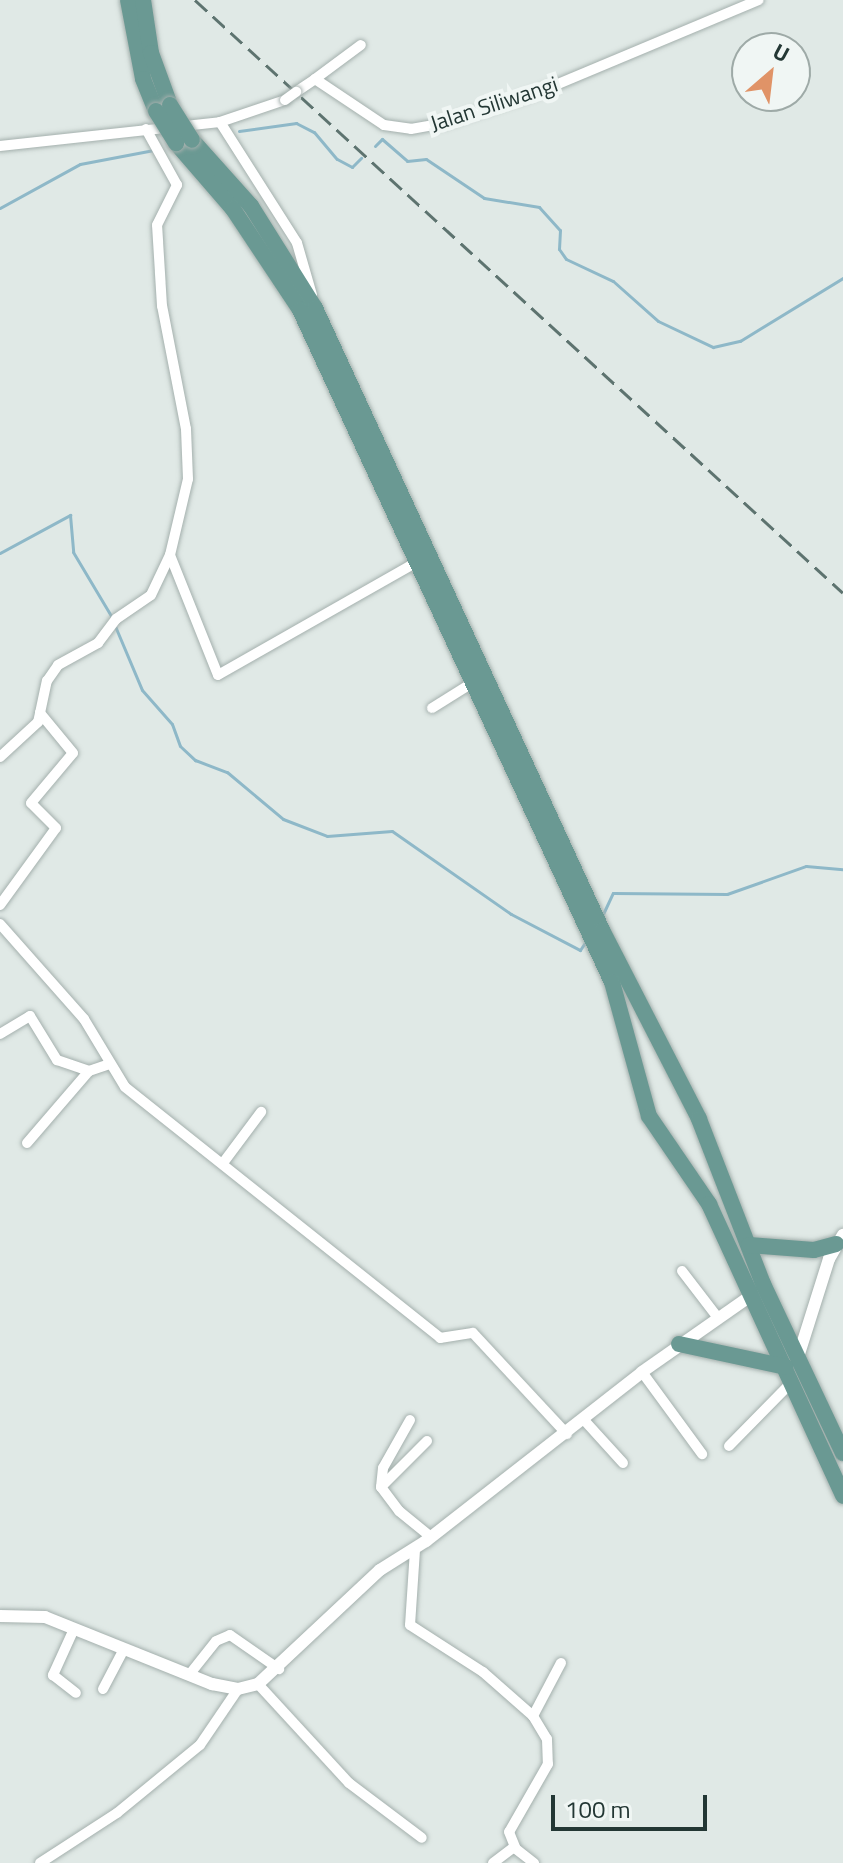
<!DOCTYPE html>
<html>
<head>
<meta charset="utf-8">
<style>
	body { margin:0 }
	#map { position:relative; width:843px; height:1863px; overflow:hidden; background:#e0e9e6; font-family:"Titillium Web",sans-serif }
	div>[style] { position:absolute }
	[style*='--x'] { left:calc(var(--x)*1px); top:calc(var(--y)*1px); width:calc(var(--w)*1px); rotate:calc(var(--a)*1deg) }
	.stream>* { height:3px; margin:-1.5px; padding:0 1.5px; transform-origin:1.5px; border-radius:1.5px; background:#8eb8c8 }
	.roads { filter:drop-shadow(0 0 2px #a4b0ad) drop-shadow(0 0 2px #a4b0ad) }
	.minor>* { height:10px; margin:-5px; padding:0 5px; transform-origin:5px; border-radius:5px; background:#fff }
	.tertiary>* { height:12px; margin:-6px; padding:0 6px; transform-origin:6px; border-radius:6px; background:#fff }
	.primary>* { height:16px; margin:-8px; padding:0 8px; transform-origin:8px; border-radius:8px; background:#6a9993 }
	.rail>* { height:3px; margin-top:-1.5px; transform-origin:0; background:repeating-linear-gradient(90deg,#5d736f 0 16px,transparent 0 24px) }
	.bridges { filter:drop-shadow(0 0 2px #a4b0ad) drop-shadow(0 0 2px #a4b0ad) }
	.minor-bridge>* { height:10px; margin:-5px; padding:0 5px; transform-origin:5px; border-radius:5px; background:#fff }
	.primary-bridge>* { height:16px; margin:-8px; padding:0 8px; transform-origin:8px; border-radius:8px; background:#6a9993 }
	span { translate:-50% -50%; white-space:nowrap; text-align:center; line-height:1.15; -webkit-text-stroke:8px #f0f6f4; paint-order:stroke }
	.street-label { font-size:22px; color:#233734 }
	.north { position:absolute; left:731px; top:32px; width:80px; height:80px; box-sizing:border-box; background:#f0f6f4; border:2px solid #9eaaa7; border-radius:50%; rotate:28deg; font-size:22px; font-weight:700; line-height:32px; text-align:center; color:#233734 }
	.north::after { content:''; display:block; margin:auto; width:28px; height:36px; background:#e09367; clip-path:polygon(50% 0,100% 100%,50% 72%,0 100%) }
	.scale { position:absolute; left:551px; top:1795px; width:156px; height:36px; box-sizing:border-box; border:4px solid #233734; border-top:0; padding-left:10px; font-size:24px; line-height:28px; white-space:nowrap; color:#233734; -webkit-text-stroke:6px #f0f6f4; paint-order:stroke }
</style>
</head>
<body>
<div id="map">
	<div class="stream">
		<i style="--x:239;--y:131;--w:58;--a:-8"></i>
		<i style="--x:296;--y:123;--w:20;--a:27"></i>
		<i style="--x:314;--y:132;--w:35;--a:50"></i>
		<i style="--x:337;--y:159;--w:17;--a:28"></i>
		<i style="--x:352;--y:167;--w:13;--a:-45"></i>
		<i style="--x:375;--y:146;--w:10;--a:-45"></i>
		<i style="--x:382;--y:139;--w:33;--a:41"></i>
		<i style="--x:407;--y:161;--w:19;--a:-6"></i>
		<i style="--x:426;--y:159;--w:70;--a:33.9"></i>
		<i style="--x:484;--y:198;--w:56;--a:9.3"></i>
		<i style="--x:539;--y:207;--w:31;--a:48"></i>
		<i style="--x:560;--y:230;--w:19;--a:93"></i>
		<i style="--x:559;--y:249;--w:12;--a:55"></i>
		<i style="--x:566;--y:259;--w:52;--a:25.1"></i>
		<i style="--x:613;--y:281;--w:60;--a:41.6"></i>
		<i style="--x:658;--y:321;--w:61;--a:25.3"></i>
		<i style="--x:713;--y:347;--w:28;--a:-13"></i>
		<i style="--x:740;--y:341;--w:121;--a:-31.5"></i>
		<i style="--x:0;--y:208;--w:91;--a:-28.8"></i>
		<i style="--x:80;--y:164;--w:75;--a:-10.7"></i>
		<i style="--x:0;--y:553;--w:80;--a:-28.5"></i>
		<i style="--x:70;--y:515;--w:37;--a:85"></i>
		<i style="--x:73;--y:552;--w:78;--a:59.2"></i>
		<i style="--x:115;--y:626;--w:69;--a:67.1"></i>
		<i style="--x:142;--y:690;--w:45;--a:48.6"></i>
		<i style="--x:172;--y:724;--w:23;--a:70"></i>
		<i style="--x:180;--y:746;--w:21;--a:43"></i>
		<i style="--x:195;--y:760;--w:34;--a:21"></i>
		<i style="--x:227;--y:772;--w:73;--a:40"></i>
		<i style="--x:283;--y:819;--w:47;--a:21.1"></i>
		<i style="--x:327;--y:836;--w:65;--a:-4.4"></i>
		<i style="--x:392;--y:831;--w:145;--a:34.9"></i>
		<i style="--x:511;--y:914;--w:78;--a:27.6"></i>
		<i style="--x:580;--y:950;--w:11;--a:-56"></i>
		<i style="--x:603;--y:914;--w:23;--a:-65"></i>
		<i style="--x:613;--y:893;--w:114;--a:0.5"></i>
		<i style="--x:727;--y:894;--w:84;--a:-19.5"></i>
		<i style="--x:806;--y:866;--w:37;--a:5"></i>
	</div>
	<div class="roads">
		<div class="minor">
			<i style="--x:315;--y:79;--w:57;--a:-36.5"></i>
			<i style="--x:296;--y:92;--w:23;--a:-34"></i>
			<i style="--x:315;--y:79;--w:83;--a:33.7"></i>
			<i style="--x:384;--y:125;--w:27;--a:8"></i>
			<i style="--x:411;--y:129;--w:35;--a:-10"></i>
			<i style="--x:445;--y:123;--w:99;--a:-18.3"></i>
			<i style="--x:539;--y:92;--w:238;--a:-22.7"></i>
			<i style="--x:220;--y:122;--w:143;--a:57.5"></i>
			<i style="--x:297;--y:243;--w:54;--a:73.9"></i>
			<i style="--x:0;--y:146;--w:221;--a:-6.2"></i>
			<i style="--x:220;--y:122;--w:69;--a:-18.7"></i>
			<i style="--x:170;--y:555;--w:129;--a:68.2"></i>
			<i style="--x:218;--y:675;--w:229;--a:-29.6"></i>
			<i style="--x:432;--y:708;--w:47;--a:-32"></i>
			<i style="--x:0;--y:757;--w:52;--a:-42.6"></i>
			<i style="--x:38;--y:722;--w:9;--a:-77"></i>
			<i style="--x:0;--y:905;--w:95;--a:-54"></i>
			<i style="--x:56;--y:828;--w:35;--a:-135"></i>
			<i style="--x:31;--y:803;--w:65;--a:-50"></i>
			<i style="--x:73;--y:753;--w:52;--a:-129.5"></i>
			<i style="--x:40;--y:713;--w:33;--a:-78"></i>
			<i style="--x:47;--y:681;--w:19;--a:-55"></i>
			<i style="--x:58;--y:665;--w:46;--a:-28.8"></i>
			<i style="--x:98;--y:643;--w:30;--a:-53"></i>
			<i style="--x:116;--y:619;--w:42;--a:-34.4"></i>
			<i style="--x:151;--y:595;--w:44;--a:-64.6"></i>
			<i style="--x:170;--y:555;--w:78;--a:-76.7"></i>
			<i style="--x:188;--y:479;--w:50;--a:-92.3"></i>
			<i style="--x:186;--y:429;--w:125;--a:-101"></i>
			<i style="--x:162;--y:306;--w:81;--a:-93.5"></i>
			<i style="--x:157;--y:225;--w:45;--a:-63.4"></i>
			<i style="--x:177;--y:185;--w:64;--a:-119"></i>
			<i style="--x:0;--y:924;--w:127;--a:48.5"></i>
			<i style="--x:84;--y:1019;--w:79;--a:58.9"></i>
			<i style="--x:125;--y:1087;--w:403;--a:38.5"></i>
			<i style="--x:440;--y:1338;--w:33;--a:-9"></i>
			<i style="--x:473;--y:1333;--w:138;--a:47.1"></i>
			<i style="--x:0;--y:1034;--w:35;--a:-31"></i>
			<i style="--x:30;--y:1016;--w:52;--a:58.5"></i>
			<i style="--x:57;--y:1060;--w:34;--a:19"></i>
			<i style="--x:27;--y:1143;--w:95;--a:-49.3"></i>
			<i style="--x:89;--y:1071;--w:21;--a:-19"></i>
			<i style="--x:223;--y:1163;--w:64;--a:-53.3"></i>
			<i style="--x:682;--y:1271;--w:59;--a:52.5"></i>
			<i style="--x:642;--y:1372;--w:102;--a:53.8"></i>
			<i style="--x:584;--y:1420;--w:58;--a:47.8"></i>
			<i style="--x:427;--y:1441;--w:65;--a:135"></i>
			<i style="--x:381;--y:1487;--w:30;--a:53"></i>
			<i style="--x:399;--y:1511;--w:41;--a:39.1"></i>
			<i style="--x:729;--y:1446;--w:90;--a:-45.5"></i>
			<i style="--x:381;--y:1487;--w:19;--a:-84"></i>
			<i style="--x:383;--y:1468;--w:55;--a:-60.6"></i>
			<i style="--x:415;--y:1550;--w:75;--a:93.8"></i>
			<i style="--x:410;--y:1625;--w:87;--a:32.8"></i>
			<i style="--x:483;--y:1672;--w:67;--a:41.3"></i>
			<i style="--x:533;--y:1716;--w:27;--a:59"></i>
			<i style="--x:547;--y:1739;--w:25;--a:88"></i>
			<i style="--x:548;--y:1764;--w:78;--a:119.8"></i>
			<i style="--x:509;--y:1832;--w:18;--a:68"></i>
			<i style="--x:516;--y:1849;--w:23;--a:38"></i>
			<i style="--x:74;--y:1629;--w:51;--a:114.5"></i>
			<i style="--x:53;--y:1675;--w:29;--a:38"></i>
			<i style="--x:189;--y:1675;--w:43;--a:-51.5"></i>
			<i style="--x:216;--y:1641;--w:15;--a:-23"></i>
			<i style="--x:230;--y:1635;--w:60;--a:34.8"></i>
			<i style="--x:258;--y:1684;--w:134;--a:47.4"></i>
			<i style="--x:349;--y:1783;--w:91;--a:37"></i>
			<i style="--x:103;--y:1689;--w:45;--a:-62.3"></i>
			<i style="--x:533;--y:1716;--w:60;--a:-62.2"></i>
			<i style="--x:40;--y:1863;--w:92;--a:-33"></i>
			<i style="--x:117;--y:1813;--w:107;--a:-39.3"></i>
			<i style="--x:200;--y:1745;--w:68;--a:-55.8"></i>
			<i style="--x:493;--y:1863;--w:26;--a:-37"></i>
		</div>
		<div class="tertiary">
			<i style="--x:799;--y:1354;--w:100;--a:-72.5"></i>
			<i style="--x:829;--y:1259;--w:28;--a:-60"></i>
			<i style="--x:0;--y:1616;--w:45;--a:1.3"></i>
			<i style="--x:45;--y:1617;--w:180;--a:21.9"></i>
			<i style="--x:212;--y:1684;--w:26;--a:11"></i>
			<i style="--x:238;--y:1689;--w:21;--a:-14"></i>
			<i style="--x:258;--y:1684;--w:167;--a:-43.1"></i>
			<i style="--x:380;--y:1570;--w:54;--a:-32.2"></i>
			<i style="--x:426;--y:1541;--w:274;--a:-38"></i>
			<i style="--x:642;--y:1372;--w:134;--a:-35"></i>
		</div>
		<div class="primary">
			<i style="--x:128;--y:0;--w:80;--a:79.2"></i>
			<i style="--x:143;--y:79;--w:35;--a:68"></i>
			<i style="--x:143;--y:0;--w:54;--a:81.4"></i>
			<i style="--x:151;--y:53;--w:55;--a:69.9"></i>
			<i style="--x:192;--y:140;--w:89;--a:48.2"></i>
			<i style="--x:251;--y:206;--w:120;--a:57.9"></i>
			<i style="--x:315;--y:308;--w:685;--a:65.23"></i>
			<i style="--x:602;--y:930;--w:212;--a:62.8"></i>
			<i style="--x:699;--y:1119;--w:177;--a:68.8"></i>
			<i style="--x:763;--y:1284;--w:187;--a:64.7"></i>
			<i style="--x:176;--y:143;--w:87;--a:49.2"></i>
			<i style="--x:233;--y:209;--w:121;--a:56.4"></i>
			<i style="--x:300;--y:310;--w:741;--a:65.1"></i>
			<i style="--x:612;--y:982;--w:139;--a:74.6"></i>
			<i style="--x:649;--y:1116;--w:107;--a:55.7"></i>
			<i style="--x:709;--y:1204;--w:321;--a:65.3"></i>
			<i style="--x:749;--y:1245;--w:65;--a:4.4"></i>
			<i style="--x:814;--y:1250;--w:23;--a:-15"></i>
			<i style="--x:679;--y:1344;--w:109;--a:12.1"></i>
		</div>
	</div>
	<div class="rail">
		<i style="--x:195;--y:0;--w:878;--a:42.46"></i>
	</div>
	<div class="bridges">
		<div class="minor-bridge">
			<i style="--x:285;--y:100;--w:14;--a:-36"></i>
		</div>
		<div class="primary-bridge">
			<i style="--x:170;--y:105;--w:41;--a:57.8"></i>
			<i style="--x:156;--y:111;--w:38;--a:58"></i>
		</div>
	</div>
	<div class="street-label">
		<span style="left:494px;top:104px;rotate:-18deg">Jalan Siliwangi</span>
	</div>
	<div class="north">U</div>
	<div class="scale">100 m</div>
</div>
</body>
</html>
